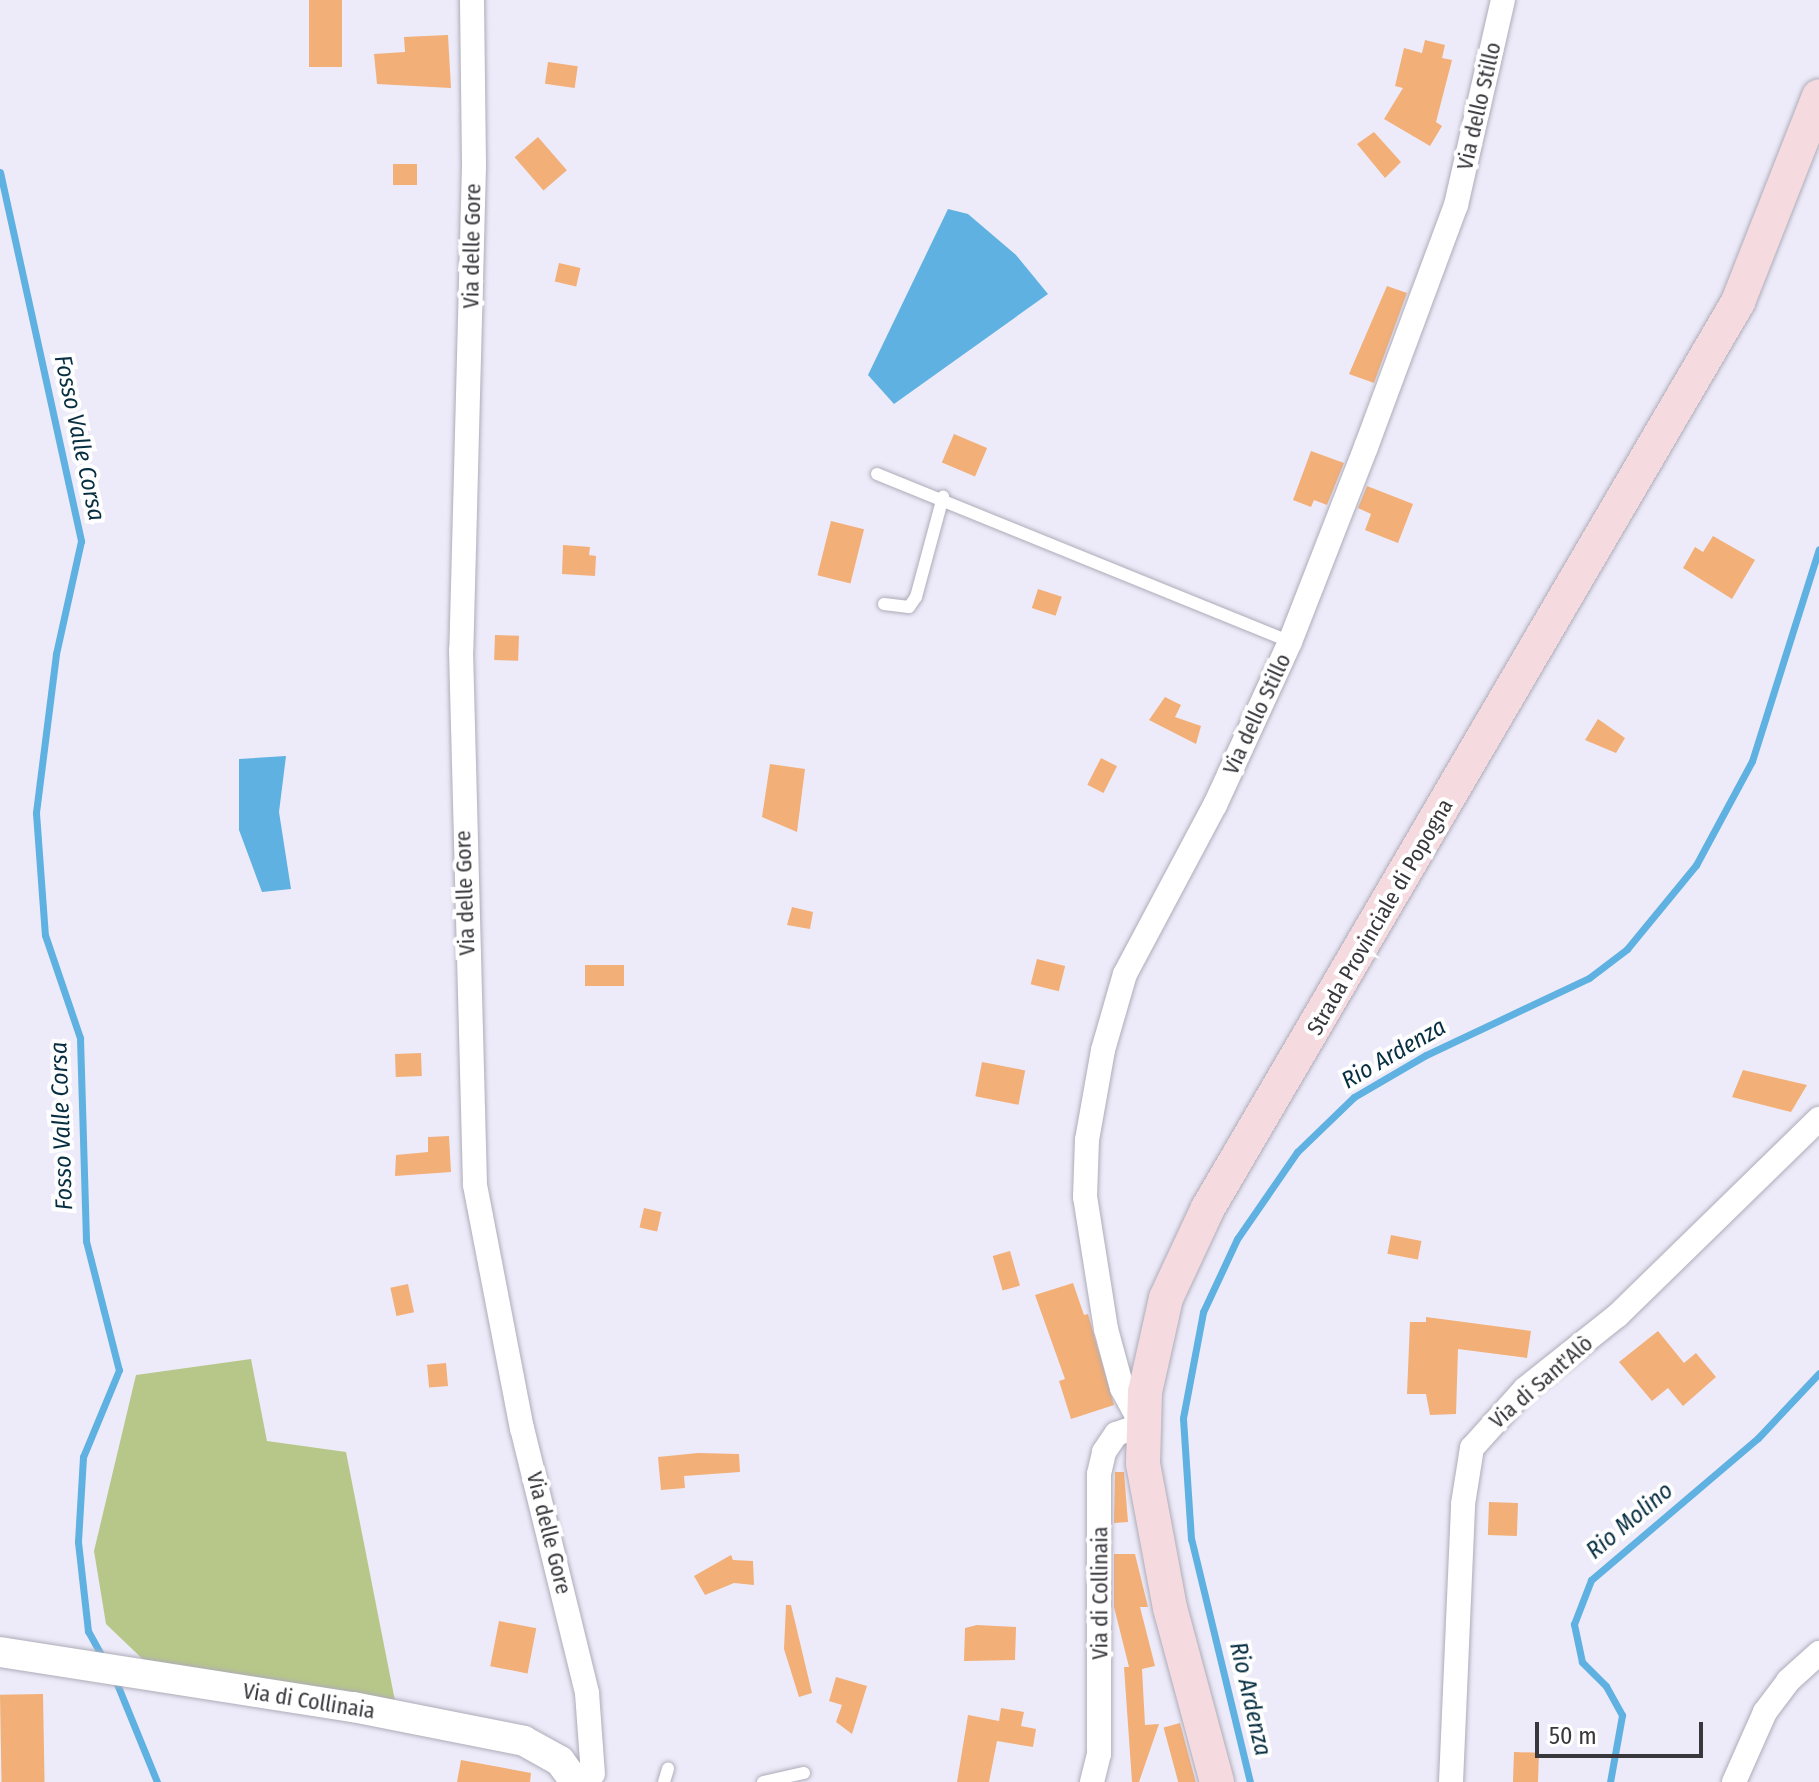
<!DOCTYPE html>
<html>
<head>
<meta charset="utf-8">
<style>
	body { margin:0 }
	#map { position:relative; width:1819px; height:1782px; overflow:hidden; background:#edebf9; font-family:"Fira Sans Condensed",sans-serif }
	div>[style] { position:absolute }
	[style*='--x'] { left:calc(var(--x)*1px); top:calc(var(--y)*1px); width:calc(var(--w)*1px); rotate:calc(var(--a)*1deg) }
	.green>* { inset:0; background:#b7c789 }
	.water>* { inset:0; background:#5eb1e1 }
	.stream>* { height:7px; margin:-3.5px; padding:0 3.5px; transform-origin:3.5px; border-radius:3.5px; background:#5eb1e1 }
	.building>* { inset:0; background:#f2af78; transform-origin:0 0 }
	.roads { filter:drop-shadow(0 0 2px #aeacb9) drop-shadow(0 0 2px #aeacb9) }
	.service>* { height:12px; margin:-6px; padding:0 6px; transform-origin:6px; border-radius:6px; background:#fff }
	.minor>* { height:24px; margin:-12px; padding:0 12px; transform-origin:12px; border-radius:12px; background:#fff }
	.tertiary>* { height:30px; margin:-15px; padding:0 15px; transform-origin:15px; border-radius:15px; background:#fff }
	.secondary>* { height:34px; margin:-17px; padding:0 17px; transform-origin:17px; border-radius:17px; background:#f5dbdf }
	span { translate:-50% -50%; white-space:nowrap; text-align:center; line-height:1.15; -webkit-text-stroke:8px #fff; paint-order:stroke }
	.street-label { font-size:22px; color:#37373c }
	.water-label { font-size:24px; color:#072e41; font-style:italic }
	.scale { position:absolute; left:1535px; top:1722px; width:168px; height:36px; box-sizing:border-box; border:4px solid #37373c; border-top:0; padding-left:10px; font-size:24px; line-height:28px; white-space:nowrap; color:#37373c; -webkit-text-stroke:6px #fff; paint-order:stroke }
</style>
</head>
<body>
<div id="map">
	<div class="green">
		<i style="clip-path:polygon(251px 1359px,267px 1441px,346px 1452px,396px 1706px,153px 1669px,106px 1624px,94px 1551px,136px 1375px)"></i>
	</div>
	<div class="water">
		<i style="clip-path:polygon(948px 209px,968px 214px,1016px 255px,1048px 294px,894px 404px,868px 375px)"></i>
		<i style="clip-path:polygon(286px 756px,279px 812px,291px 889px,262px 892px,239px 830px,239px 759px)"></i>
	</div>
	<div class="stream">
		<i style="--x:0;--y:172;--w:378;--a:77.6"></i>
		<i style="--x:81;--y:541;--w:116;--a:102.5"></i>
		<i style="--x:56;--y:654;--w:160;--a:97.2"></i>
		<i style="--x:36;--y:813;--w:122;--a:85.8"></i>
		<i style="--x:45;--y:935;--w:109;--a:71.2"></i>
		<i style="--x:80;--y:1038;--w:203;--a:88.3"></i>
		<i style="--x:86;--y:1241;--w:133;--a:75.7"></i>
		<i style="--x:119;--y:1370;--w:94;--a:112.5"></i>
		<i style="--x:83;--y:1457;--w:85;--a:93.4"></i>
		<i style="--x:78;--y:1542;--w:90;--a:83.6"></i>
		<i style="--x:88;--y:1631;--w:31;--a:61"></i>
		<i style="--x:115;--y:1679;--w:111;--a:67.8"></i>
		<i style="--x:1250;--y:1782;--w:250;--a:-103.6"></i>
		<i style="--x:1191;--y:1539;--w:121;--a:-93.8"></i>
		<i style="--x:1183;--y:1418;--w:108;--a:-79.3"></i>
		<i style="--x:1203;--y:1312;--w:81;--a:-65"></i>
		<i style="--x:1237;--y:1239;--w:106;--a:-55.4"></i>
		<i style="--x:1297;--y:1152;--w:79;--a:-44"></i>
		<i style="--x:1354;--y:1097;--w:83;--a:-30.3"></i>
		<i style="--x:1426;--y:1055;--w:180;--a:-25.3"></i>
		<i style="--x:1589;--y:978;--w:48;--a:-37.3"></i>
		<i style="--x:1627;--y:949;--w:109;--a:-50.6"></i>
		<i style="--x:1696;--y:865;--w:118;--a:-61.7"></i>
		<i style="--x:1752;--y:761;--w:222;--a:-72.5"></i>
		<i style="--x:1610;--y:1782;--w:68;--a:-79.8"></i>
		<i style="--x:1622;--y:1715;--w:33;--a:-119"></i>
		<i style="--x:1606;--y:1686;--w:34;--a:-135"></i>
		<i style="--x:1582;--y:1662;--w:39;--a:-102"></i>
		<i style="--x:1574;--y:1624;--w:47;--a:-68.9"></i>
		<i style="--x:1591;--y:1580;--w:219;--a:-40.4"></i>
		<i style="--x:1758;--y:1438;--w:89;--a:-46.8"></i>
	</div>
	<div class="building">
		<i style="left:309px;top:0;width:33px;height:67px"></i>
		<i style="clip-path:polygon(448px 35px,451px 88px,377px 84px,374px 54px,405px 52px,404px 37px)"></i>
		<i style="clip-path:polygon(1425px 40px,1445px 45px,1442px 58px,1452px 60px,1436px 122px,1442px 126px,1430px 146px,1384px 119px,1403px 88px,1395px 86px,1404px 48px,1422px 53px)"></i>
		<i style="left:548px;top:62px;width:30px;height:22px;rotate:8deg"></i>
		<i style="clip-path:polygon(1374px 132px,1401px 162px,1385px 178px,1357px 144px)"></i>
		<i style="left:538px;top:137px;width:44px;height:31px;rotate:49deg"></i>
		<i style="left:393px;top:164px;width:24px;height:21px"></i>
		<i style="left:559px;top:263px;width:22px;height:19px;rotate:13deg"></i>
		<i style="clip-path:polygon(1387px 286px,1407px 293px,1374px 383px,1349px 374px)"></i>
		<i style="left:954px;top:434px;width:36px;height:31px;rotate:23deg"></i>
		<i style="clip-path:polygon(1311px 451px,1344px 463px,1327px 505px,1314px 500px,1311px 507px,1293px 500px)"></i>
		<i style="clip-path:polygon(1367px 486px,1413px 504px,1398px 543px,1365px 530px,1371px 514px,1358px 508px)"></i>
		<i style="left:831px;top:521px;width:34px;height:56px;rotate:14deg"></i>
		<i style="clip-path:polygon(1713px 536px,1755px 560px,1732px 599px,1683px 568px,1695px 547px,1703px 552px)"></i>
		<i style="clip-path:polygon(563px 545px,590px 547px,589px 555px,596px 556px,595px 576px,562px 574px)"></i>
		<i style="left:1038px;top:589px;width:25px;height:20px;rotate:18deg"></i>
		<i style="left:495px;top:635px;width:24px;height:25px;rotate:2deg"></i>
		<i style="clip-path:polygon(1165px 697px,1181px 705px,1175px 717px,1201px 726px,1196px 744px,1149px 720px)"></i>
		<i style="clip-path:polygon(1598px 719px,1625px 738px,1616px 753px,1585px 740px)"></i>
		<i style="left:1101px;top:758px;width:18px;height:30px;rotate:27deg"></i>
		<i style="clip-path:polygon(770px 764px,805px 769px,797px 832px,762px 817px)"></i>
		<i style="clip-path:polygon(792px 907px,813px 912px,810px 929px,787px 925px)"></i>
		<i style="left:1037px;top:959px;width:29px;height:26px;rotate:14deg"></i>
		<i style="left:585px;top:965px;width:39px;height:21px"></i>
		<i style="left:421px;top:1053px;width:23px;height:26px;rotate:88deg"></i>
		<i style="left:982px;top:1062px;width:44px;height:35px;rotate:11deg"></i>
		<i style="clip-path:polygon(1743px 1070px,1807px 1085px,1791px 1112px,1732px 1097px)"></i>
		<i style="clip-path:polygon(449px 1136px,451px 1172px,395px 1176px,396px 1155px,428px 1152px,428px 1137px)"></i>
		<i style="left:644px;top:1208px;width:18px;height:20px;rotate:13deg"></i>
		<i style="left:1391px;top:1235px;width:31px;height:19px;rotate:11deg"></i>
		<i style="left:1010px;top:1251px;width:36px;height:18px;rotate:74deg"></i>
		<i style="clip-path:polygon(1073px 1283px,1084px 1315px,1088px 1314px,1114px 1405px,1071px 1419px,1059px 1381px,1065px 1379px,1035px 1295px)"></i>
		<i style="left:408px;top:1284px;width:29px;height:18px;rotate:78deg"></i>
		<i style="clip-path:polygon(1426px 1317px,1531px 1331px,1527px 1358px,1458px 1349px,1456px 1414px,1430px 1415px,1426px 1394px,1407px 1394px,1410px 1322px,1426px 1322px)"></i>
		<i style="clip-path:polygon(1658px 1331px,1684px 1363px,1696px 1353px,1716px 1377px,1683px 1406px,1668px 1388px,1652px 1401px,1619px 1362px)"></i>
		<i style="left:446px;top:1363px;width:23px;height:19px;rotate:85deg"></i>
		<i style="clip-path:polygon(698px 1453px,739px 1454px,740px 1472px,684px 1476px,685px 1488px,661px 1490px,658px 1457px)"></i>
		<i style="clip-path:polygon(1115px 1472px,1124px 1472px,1128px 1522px,1114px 1523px)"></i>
		<i style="left:1518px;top:1503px;width:33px;height:29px;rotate:92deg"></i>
		<i style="clip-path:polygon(1114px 1554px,1135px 1554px,1148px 1607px,1140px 1607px,1155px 1666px,1142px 1669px,1145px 1725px,1159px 1724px,1139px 1782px,1132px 1782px,1124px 1667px,1129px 1667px,1114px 1607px)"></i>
		<i style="clip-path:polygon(731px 1555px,733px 1560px,753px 1561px,754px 1585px,734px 1583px,705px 1595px,694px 1576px)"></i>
		<i style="clip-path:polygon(786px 1605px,791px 1605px,812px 1693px,799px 1697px,784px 1649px)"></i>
		<i style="left:499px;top:1621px;width:38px;height:46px;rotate:11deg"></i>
		<i style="clip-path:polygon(977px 1625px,1016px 1627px,1015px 1660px,964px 1661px,965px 1628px)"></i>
		<i style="clip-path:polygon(836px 1677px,867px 1686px,852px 1734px,836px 1722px,842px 1705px,829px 1701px)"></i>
		<i style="left:43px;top:1694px;width:88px;height:43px;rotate:89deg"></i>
		<i style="clip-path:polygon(1001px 1708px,1024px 1712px,1021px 1726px,1036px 1729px,1033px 1747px,997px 1741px,989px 1782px,957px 1782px,968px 1715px,999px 1721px)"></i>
		<i style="left:1180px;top:1723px;width:61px;height:17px;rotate:75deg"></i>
		<i style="left:1514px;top:1752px;width:25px;height:30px;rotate:2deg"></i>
		<i style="clip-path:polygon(461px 1760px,531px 1773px,530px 1782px,457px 1782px)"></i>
	</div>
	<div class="roads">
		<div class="service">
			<i style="--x:877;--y:474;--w:446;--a:22.1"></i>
			<i style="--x:884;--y:604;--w:25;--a:7"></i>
			<i style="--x:909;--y:607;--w:12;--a:-55"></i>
			<i style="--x:916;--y:597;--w:104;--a:-74.9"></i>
			<i style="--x:664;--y:1782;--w:14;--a:-73"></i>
			<i style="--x:763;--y:1782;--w:42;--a:-12.4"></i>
		</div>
		<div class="minor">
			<i style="--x:472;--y:0;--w:166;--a:89.3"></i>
			<i style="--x:474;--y:166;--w:484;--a:91.5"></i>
			<i style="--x:461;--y:650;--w:535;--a:88.5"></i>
			<i style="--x:475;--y:1185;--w:248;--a:79.1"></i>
			<i style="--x:522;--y:1428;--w:273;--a:76.2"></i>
			<i style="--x:587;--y:1693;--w:81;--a:85.8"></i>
			<i style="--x:1092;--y:1782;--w:29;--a:-76"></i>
			<i style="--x:1099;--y:1754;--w:280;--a:-90"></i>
			<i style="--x:1099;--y:1474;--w:23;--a:-77"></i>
			<i style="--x:1104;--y:1452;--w:22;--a:-56"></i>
			<i style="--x:1116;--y:1434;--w:28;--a:-19"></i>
			<i style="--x:1142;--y:1425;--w:42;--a:-118.4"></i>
			<i style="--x:1122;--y:1388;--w:61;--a:-105.2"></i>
			<i style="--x:1106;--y:1329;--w:134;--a:-99"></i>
			<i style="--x:1085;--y:1197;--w:57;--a:-88"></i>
			<i style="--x:1087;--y:1140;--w:91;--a:-79.9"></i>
			<i style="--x:1103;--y:1050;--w:79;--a:-73.9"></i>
			<i style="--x:1125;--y:974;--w:191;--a:-62"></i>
			<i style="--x:1215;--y:805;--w:179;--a:-65.3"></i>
			<i style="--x:1290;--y:642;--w:209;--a:-68.7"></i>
			<i style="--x:1366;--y:447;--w:258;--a:-69.6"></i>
			<i style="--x:1456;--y:205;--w:210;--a:-77.1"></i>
			<i style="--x:1451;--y:1782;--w:278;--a:-87.5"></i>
			<i style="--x:1463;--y:1504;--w:57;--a:-80.9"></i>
			<i style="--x:1472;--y:1448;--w:79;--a:-48.1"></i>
			<i style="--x:1525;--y:1389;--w:119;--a:-38.5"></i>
			<i style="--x:1618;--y:1315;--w:281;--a:-44.3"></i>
			<i style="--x:1734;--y:1782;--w:77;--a:-66.1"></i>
			<i style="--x:1765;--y:1712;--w:39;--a:-53"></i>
			<i style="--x:1788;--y:1681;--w:42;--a:-42.1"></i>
		</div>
		<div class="tertiary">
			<i style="--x:0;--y:1652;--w:357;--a:8.9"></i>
			<i style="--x:353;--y:1707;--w:174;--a:11.2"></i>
			<i style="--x:524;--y:1741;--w:41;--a:29.1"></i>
			<i style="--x:560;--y:1761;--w:26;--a:54"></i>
		</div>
		<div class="secondary">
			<i style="--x:1217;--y:1782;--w:180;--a:-105.1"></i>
			<i style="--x:1170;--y:1608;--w:147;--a:-100.6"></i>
			<i style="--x:1143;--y:1464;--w:72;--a:-88.4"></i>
			<i style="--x:1145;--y:1392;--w:96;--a:-77.4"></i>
			<i style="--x:1166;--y:1298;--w:99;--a:-65"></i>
			<i style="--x:1208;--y:1208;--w:1050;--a:-59.67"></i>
			<i style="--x:1738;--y:302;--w:221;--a:-68.5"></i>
		</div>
	</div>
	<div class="street-label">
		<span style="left:1479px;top:106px;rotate:-77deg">Via dello Stillo</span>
		<span style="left:472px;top:246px;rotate:-89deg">Via delle Gore</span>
		<span style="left:1257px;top:714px;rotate:-65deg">Via dello Stillo</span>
		<span style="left:465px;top:893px;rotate:-92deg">Via delle Gore</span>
		<span style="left:1380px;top:917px;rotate:-60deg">Strada Provinciale di Popogna</span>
		<span style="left:1541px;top:1382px;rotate:-41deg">Via di Sant'Alò</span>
		<span style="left:549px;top:1533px;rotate:76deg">Via delle Gore</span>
		<span style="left:1100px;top:1593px;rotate:-90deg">Via di Collinaia</span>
		<span style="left:309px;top:1701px;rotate:9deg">Via di Collinaia</span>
	</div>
	<div class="water-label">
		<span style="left:79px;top:438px;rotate:78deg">Fosso Valle Corsa</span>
		<span style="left:1394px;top:1054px;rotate:-30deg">Rio Ardenza</span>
		<span style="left:62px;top:1126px;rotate:-92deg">Fosso Valle Corsa</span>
		<span style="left:1630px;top:1521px;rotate:-40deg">Rio Molino</span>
		<span style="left:1250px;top:1699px;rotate:77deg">Rio Ardenza</span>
	</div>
	<div class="scale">50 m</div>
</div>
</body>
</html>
